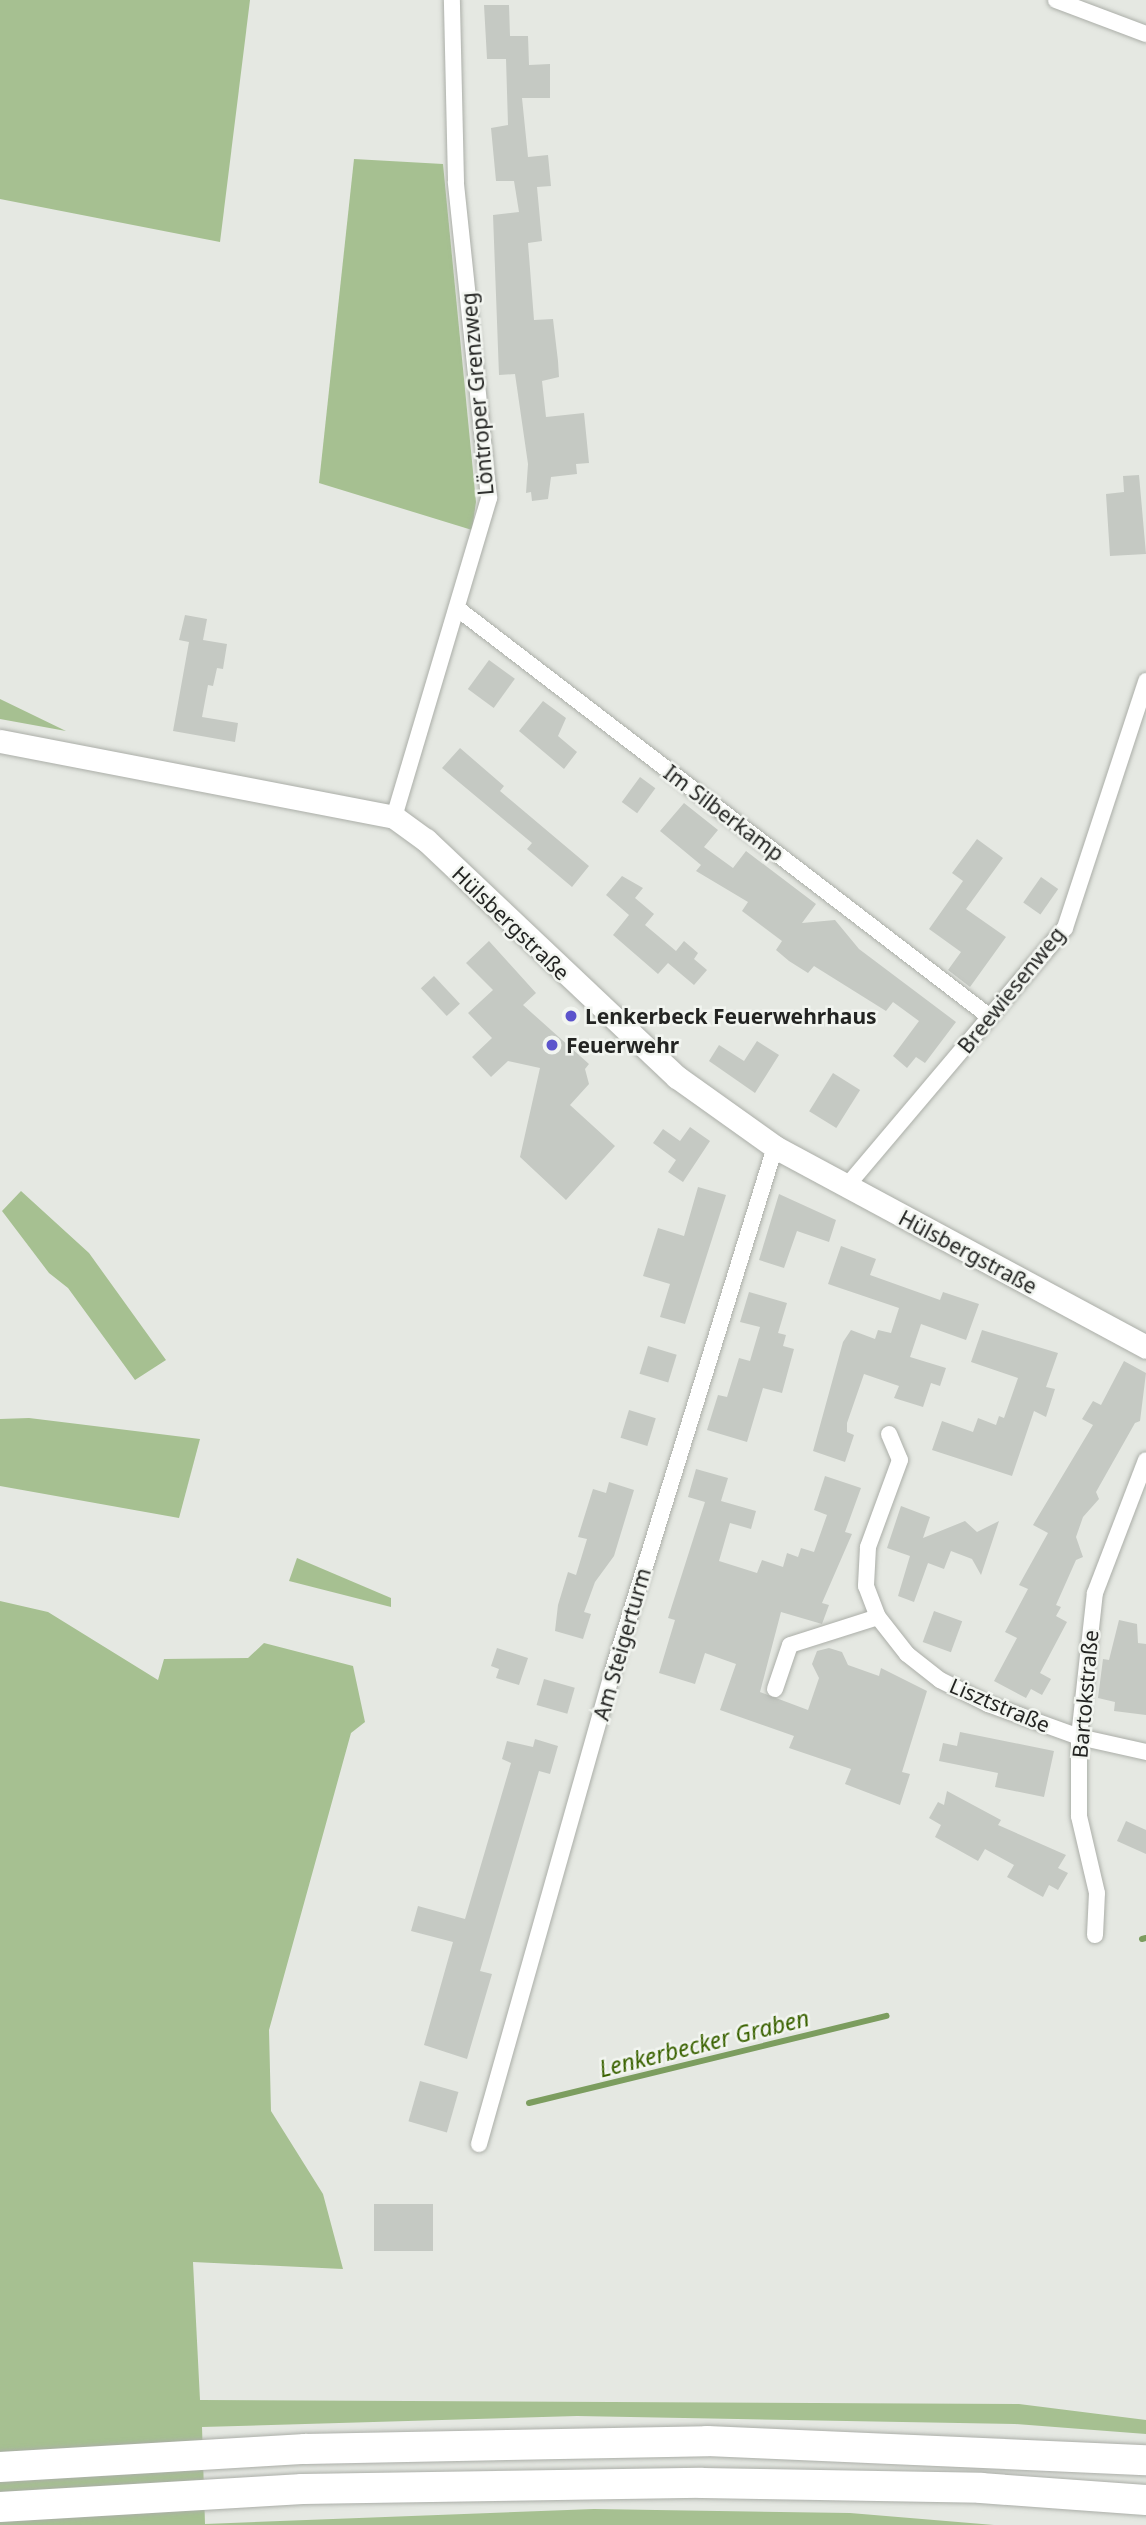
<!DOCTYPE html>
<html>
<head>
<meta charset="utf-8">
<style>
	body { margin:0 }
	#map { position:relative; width:1146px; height:2525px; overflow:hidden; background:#e5e8e2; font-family:"Noto Sans",sans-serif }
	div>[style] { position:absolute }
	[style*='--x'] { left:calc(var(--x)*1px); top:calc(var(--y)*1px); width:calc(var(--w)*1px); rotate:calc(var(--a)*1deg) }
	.green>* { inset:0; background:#a6c091 }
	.stream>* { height:6px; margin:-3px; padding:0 3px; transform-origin:3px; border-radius:3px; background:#7c9d5f }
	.building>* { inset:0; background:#c5c9c3; transform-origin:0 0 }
	.roads { filter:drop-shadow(0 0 2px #abaea8) drop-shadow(0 0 2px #abaea8) }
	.street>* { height:16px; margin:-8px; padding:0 8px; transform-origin:8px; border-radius:8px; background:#fff }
	.secondary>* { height:23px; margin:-11.5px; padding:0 11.5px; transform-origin:11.5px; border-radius:11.5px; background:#fff }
	.highway>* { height:30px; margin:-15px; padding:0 15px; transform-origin:15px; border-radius:15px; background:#fff }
	.dots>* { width:19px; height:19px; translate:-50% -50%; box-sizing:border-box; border:4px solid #f2f5f0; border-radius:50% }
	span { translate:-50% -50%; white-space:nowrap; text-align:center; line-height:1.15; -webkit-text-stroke:5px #f2f5f0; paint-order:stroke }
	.street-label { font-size:21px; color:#232422 }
	.poi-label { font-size:21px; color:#232422; font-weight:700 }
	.left { translate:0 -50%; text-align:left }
	.water-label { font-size:23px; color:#3a6200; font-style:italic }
</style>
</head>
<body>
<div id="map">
	<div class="green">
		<i style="clip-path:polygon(0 0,250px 0,220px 242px,0 199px)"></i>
		<i style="clip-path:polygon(354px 159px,443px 164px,476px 502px,472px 530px,319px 483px)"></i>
		<i style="clip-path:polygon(0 699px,66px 731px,0 719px)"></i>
		<i style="clip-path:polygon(21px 1191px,89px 1253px,166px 1360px,135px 1380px,68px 1288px,49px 1273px,2px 1211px)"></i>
		<i style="clip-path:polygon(29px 1418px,200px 1439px,179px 1518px,0 1486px,0 1419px)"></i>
		<i style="clip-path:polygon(297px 1558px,391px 1598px,391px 1607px,289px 1581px)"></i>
		<i style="clip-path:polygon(0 1601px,48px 1612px,158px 1680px,164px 1659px,248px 1658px,264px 1643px,353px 1666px,365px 1722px,351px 1733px,269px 2030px,271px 2111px,323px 2194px,343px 2269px,193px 2262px,200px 2400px,1019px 2404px,1146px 2420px,1146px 2434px,1015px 2424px,577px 2416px,202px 2427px,205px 2524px,594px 2509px,850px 2513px,994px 2525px,0 2525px)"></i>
	</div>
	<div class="stream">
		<i style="--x:1142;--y:1939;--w:4;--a:-14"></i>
		<i style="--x:529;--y:2103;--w:368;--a:-13.7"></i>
	</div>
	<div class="building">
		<i style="clip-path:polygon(484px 5px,509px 5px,510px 36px,528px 36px,529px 65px,550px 64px,550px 98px,522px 98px,528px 157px,548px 155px,551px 186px,537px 187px,542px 241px,528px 243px,534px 320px,553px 319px,558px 361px,559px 377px,542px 381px,546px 417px,584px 413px,589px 463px,576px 464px,577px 474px,551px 477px,548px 499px,532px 501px,531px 492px,526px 493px,528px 464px,515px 374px,499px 375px,493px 215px,519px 212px,514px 181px,496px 181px,491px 128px,508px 125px,506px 59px,487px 59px)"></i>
		<i style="clip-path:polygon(1139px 475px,1146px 554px,1110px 556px,1106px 494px,1124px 492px,1123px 476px)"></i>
		<i style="clip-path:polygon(185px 615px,207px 619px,203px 640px,227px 644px,223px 669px,217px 668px,213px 686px,208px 685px,202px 717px,238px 723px,235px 742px,173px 731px,189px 642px,179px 640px)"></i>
		<i style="left:489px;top:660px;width:32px;height:36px;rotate:36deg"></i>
		<i style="clip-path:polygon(543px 701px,566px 718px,558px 736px,577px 752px,564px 769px,519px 731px)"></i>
		<i style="clip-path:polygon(460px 748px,504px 786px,500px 791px,589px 866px,572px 887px,527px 849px,532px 843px,442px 768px)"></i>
		<i style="left:640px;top:777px;width:19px;height:31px;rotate:36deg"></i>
		<i style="clip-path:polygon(684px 803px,718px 830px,704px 847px,733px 868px,746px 851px,816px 904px,802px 923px,835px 920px,859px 949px,956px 1022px,925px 1063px,916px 1057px,907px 1068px,893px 1056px,919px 1021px,893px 1002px,886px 1011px,814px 966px,808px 973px,789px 961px,776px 950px,782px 941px,742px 911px,748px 902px,696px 871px,701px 865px,660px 831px)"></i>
		<i style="clip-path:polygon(977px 839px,1003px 858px,966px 909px,1006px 937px,970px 987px,948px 970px,961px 952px,929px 929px,963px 881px,952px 873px)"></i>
		<i style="clip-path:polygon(622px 876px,643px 888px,635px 898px,654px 914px,645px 925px,676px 951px,684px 941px,698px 953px,694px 959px,707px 970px,694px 985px,668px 963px,658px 974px,613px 935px,629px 915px,606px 895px)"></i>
		<i style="left:1041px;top:877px;width:21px;height:31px;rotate:35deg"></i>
		<i style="clip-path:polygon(489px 941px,536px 993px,523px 1005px,589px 1064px,585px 1069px,589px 1084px,570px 1105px,615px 1146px,566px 1200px,520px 1157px,540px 1068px,508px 1061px,491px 1077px,472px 1057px,492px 1038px,468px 1013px,493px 990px,466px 963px)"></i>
		<i style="left:434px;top:976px;width:38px;height:18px;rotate:47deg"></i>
		<i style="clip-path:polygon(757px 1041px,779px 1055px,755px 1093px,709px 1061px,719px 1045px,744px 1061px)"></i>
		<i style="left:833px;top:1073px;width:32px;height:45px;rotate:32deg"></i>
		<i style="clip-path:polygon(690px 1127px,710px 1141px,683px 1182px,668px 1172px,676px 1160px,653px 1143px,663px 1129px,680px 1141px)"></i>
		<i style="clip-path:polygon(698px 1187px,726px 1195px,685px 1324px,660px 1317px,670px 1284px,643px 1276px,658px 1228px,684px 1236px)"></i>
		<i style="clip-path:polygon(779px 1194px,836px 1220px,829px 1242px,797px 1231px,784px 1268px,759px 1260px)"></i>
		<i style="clip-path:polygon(841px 1246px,876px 1259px,870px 1275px,940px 1300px,943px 1292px,979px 1304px,966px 1340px,921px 1324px,910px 1357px,946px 1368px,940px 1386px,931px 1383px,923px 1407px,894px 1398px,899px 1386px,864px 1374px,847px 1423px,847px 1432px,854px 1435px,845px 1462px,813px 1451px,843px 1342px,851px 1330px,875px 1339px,878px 1330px,891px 1333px,899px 1308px,828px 1284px)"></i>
		<i style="clip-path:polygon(749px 1292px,787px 1303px,778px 1333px,786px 1335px,783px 1346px,794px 1349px,782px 1393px,763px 1388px,747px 1442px,707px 1430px,718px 1395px,727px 1397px,739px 1358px,750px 1361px,760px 1327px,740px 1322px)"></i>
		<i style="clip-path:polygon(982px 1330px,1058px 1353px,1046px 1387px,1055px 1389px,1046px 1417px,1034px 1411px,1012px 1476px,932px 1450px,942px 1421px,973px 1432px,978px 1418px,996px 1425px,999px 1416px,1004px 1418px,1018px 1378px,971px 1362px)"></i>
		<i style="left:648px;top:1346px;width:30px;height:29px;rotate:17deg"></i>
		<i style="clip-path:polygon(1124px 1361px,1146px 1373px,1140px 1421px,1135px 1423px,1096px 1492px,1099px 1499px,1083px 1517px,1076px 1537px,1083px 1557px,1076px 1560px,1056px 1605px,1061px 1607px,1056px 1616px,1067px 1622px,1040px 1673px,1051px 1679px,1042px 1695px,1031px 1689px,1026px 1698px,994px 1681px,1017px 1638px,1005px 1632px,1028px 1589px,1019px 1585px,1048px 1533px,1033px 1525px,1093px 1425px,1082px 1419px,1093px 1401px,1101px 1405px)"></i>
		<i style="left:629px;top:1410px;width:28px;height:29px;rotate:17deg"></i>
		<i style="clip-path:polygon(696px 1469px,728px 1478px,721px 1501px,756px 1511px,751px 1529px,730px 1523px,719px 1561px,757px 1573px,762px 1560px,783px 1567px,787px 1553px,798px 1557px,801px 1548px,814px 1552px,827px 1515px,814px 1510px,825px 1476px,861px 1488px,845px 1532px,852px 1534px,822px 1603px,829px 1605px,822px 1624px,781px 1612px,760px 1692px,808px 1710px,819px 1678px,812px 1664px,817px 1651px,829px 1648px,842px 1652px,848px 1665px,879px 1676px,881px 1668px,927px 1691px,902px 1772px,910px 1774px,900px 1805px,845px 1784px,851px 1769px,789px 1748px,794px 1736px,720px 1710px,736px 1664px,705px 1653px,695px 1684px,659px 1673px,675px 1620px,668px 1618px,705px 1502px,688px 1497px)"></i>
		<i style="clip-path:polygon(609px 1482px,634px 1490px,614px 1556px,595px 1582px,584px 1612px,591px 1614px,583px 1639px,555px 1631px,558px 1605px,568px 1572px,576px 1575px,587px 1539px,578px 1537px,593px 1489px,606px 1493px)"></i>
		<i style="clip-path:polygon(901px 1506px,930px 1517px,923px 1538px,965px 1521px,977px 1532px,999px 1521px,981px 1575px,972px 1559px,951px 1551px,944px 1569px,928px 1563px,914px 1602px,898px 1596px,910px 1556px,887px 1548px)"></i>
		<i style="left:934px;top:1611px;width:30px;height:33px;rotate:20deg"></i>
		<i style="clip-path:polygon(1119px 1620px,1137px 1624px,1138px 1643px,1146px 1644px,1146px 1715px,1114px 1711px,1115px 1702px,1098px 1698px,1103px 1659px,1109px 1660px)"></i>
		<i style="clip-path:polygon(497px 1648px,528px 1658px,519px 1685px,496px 1678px,499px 1669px,491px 1666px)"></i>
		<i style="left:544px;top:1679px;width:32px;height:27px;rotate:16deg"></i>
		<i style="clip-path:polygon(960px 1732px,1054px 1751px,1044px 1797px,995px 1787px,998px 1773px,939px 1761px,943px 1743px,957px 1746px)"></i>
		<i style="clip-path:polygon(535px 1739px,558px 1746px,550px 1774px,539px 1771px,480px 1971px,492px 1974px,467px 2059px,424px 2045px,453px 1942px,411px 1931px,418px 1906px,465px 1919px,511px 1763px,502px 1759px,507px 1741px,533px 1747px)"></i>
		<i style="clip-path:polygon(947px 1791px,1001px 1820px,998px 1825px,1066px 1855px,1058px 1868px,1068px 1873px,1058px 1890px,1049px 1885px,1043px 1897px,1007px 1877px,1014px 1865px,985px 1849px,978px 1861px,935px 1837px,941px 1825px,929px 1818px,938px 1802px,944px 1805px)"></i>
		<i style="clip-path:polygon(1126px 1821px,1146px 1830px,1146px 1854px,1117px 1841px)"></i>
		<i style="left:420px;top:2081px;width:40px;height:42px;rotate:16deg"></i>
		<i style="left:374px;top:2204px;width:59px;height:47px"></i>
	</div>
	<div class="roads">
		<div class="street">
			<i style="--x:1056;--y:0;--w:96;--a:20.7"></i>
			<i style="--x:458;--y:609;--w:670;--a:37.49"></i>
			<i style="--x:394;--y:817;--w:333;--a:-73.4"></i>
			<i style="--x:489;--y:498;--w:318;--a:-96"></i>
			<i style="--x:456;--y:182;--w:182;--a:-91.3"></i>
			<i style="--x:846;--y:1187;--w:339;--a:-49.8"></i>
			<i style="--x:1065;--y:928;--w:260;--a:-71.8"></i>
			<i style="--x:889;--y:1434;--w:28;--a:67"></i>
			<i style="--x:900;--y:1460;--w:93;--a:110.2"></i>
			<i style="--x:868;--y:1547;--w:39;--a:93"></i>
			<i style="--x:866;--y:1586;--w:33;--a:69"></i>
			<i style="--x:878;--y:1617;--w:47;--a:51.9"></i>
			<i style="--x:907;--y:1654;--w:42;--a:38.2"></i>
			<i style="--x:940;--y:1680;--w:54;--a:26.6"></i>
			<i style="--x:988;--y:1704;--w:97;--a:19.9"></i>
			<i style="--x:1079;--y:1737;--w:69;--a:12.6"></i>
			<i style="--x:775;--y:1689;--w:46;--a:-71.2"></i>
			<i style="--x:790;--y:1645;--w:92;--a:-17.7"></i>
			<i style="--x:1095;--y:1935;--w:42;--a:-87.3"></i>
			<i style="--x:1097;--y:1893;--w:79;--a:-103.2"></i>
			<i style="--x:1079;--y:1816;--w:79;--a:-90"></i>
			<i style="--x:1079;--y:1737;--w:145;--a:-83.7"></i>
			<i style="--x:1095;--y:1593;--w:142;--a:-69"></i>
			<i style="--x:479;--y:2144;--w:489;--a:-74.2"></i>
			<i style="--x:612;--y:1673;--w:551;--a:-72.78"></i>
		</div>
		<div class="secondary">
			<i style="--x:0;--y:741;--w:401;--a:10.9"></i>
			<i style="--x:394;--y:817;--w:39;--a:36"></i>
			<i style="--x:426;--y:840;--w:345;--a:43.4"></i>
			<i style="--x:677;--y:1077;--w:120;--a:35.5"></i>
			<i style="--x:775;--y:1147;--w:421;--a:28.3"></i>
		</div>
		<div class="highway">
			<i style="--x:0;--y:2467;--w:306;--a:-3.4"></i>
			<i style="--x:305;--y:2449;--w:402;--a:-1.1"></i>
			<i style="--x:707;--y:2441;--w:439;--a:2.5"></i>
			<i style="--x:0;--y:2507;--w:303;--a:-3.4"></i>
			<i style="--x:302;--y:2489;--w:400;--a:-0.9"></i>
			<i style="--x:702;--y:2483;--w:279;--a:1"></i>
			<i style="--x:981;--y:2488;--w:165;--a:4.2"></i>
		</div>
	</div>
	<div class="dots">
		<i style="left:571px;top:1016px;background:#5c54cc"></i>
		<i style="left:552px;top:1045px;background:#5c54cc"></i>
	</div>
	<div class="street-label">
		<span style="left:477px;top:394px;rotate:-95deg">Löntroper Grenzweg</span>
		<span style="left:724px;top:813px;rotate:37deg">Im Silberkamp</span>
		<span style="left:511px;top:923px;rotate:44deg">Hülsbergstraße</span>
		<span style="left:1011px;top:990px;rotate:-51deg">Breewiesenweg</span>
		<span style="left:968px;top:1252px;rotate:28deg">Hülsbergstraße</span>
		<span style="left:622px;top:1644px;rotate:-74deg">Am Steigerturm</span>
		<span style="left:1085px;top:1694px;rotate:-85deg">Bartokstraße</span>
		<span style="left:1000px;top:1705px;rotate:23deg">Lisztstraße</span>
	</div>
	<div class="poi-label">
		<span class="left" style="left:585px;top:1016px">Lenkerbeck Feuerwehrhaus</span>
		<span class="left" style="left:566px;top:1045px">Feuerwehr</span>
	</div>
	<div class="water-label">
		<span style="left:704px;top:2043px;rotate:-14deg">Lenkerbecker Graben</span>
	</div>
</div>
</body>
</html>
